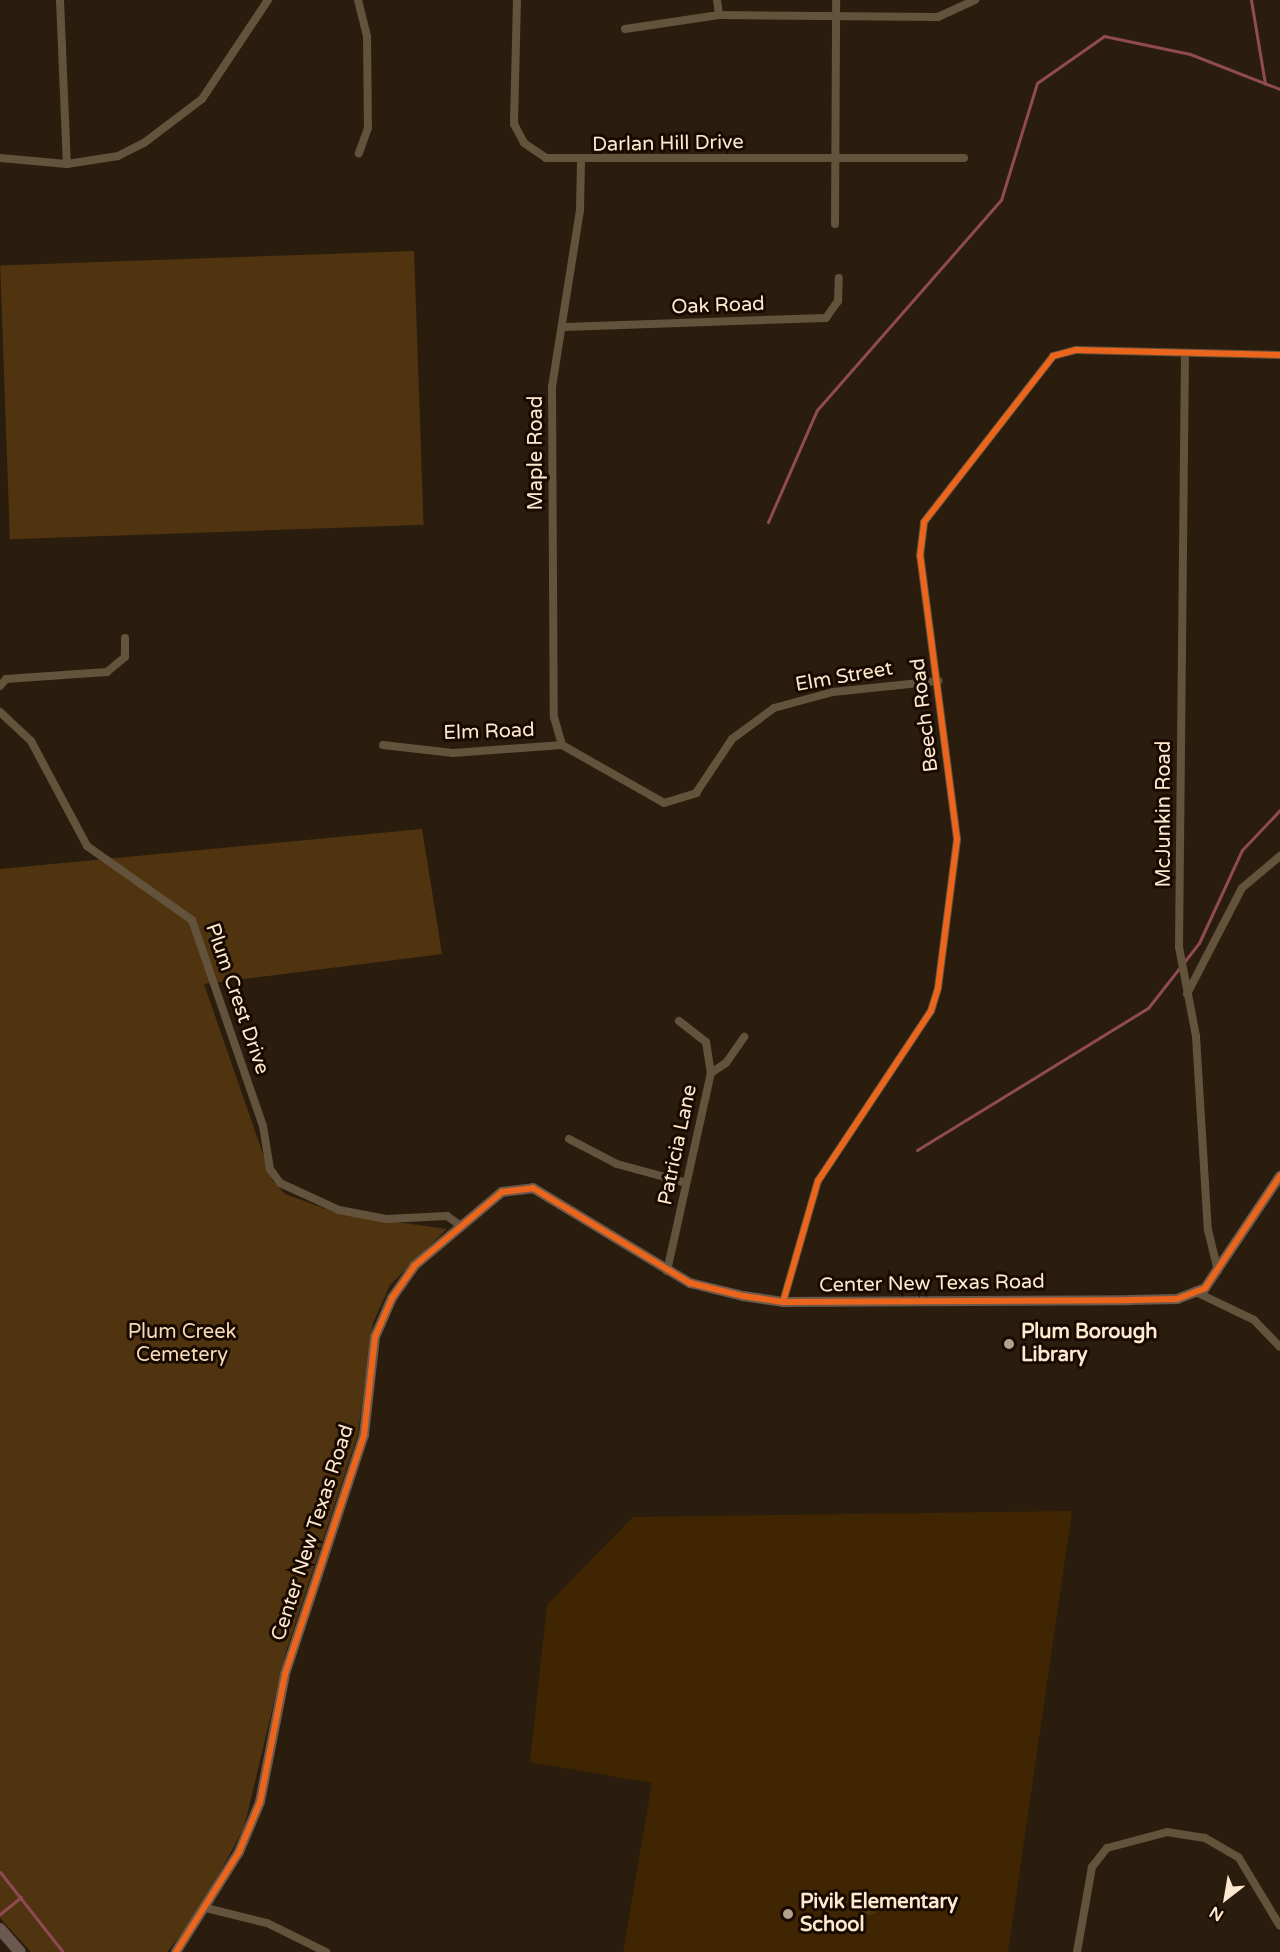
<!DOCTYPE html>
<html>
<head>
<meta charset="utf-8">
<style>
	body { margin:0 }
	#map { position:relative; width:1280px; height:1952px; overflow:hidden; background:#2a1d0d; font-family:"Varela Round",sans-serif }
	div>[style] { position:absolute }
	[style*='--x'] { left:calc(var(--x)*1px); top:calc(var(--y)*1px); width:calc(var(--w)*1px); rotate:calc(var(--a)*1deg) }
	.built>* { inset:0; background:#402502 }
	.green>* { inset:0; background:#503410; transform-origin:0 0 }
	.round { border-radius:50% }
	.stream>* { height:3px; margin:-1.5px; padding:0 1.5px; transform-origin:1.5px; border-radius:1.5px; background:#904a54 }
	.street>* { height:8px; margin:-4px; padding:0 4px; transform-origin:4px; border-radius:4px; background:#63523c }
	.secondary>* { height:10px; margin:-5px; padding:0 5px; transform-origin:5px; border-radius:5px; background:#6b5a4b }
	.primary>* { height:12px; margin:-6px; padding:0 6px; transform-origin:6px; border-radius:6px; background:#6b584e }
	.cycleway>* { height:6px; margin:-3px; padding:0 3px; transform-origin:3px; border-radius:3px; background:#eb651d }
	.dots>* { width:16px; height:16px; translate:-50% -50%; box-sizing:border-box; border:3px solid #190a00; border-radius:50% }
	span { translate:-50% -50%; white-space:nowrap; text-align:center; line-height:1.15; -webkit-text-stroke:6px #190a00; paint-order:stroke }
	.street-label { font-size:20px; color:#fee8cf }
	.poi-label { font-size:20px; color:#fee8cf; font-weight:700 }
	.left { translate:0 -50%; text-align:left }
	.park-label { font-size:20px; color:#f6d9b9 }
	.north { position:absolute; left:1196px; top:1868px; width:60px; height:60px; -webkit-text-stroke:4px #190a00; paint-order:stroke; rotate:211deg; font-size:16px; font-weight:700; line-height:24px; text-align:center; color:#fee8cf }
	.north::after { content:''; display:block; margin:auto; width:21px; height:27px; background:#fee8cf; clip-path:polygon(50% 0,100% 100%,50% 72%,0 100%) }
</style>
</head>
<body>
<div id="map">
	<div class="built">
		<i style="clip-path:polygon(1072px 1511px,1008px 1952px,623px 1952px,652px 1783px,530px 1762px,547px 1605px,633px 1517px)"></i>
	</div>
	<div class="green">
		<i style="left:414px;top:251px;width:274px;height:414px;rotate:88deg"></i>
		<i style="clip-path:polygon(422px 829px,442px 954px,204px 984px,272px 1180px,285px 1194px,340px 1214px,447px 1229px,390px 1285px,373px 1323px,358px 1434px,286px 1652px,244px 1828px,194px 1920px,167px 1952px,31px 1952px,0 1918px,0 869px)"></i>
		<i class="round" style="left:858px;top:1893px;width:22px;height:22px"></i>
	</div>
	<div class="stream">
		<i style="--x:1251;--y:0;--w:85;--a:80.5"></i>
		<i style="--x:768;--y:522;--w:122;--a:-66.4"></i>
		<i style="--x:817;--y:410;--w:279;--a:-48.8"></i>
		<i style="--x:1001;--y:200;--w:122;--a:-72.9"></i>
		<i style="--x:1037;--y:83;--w:82;--a:-35"></i>
		<i style="--x:1104;--y:36;--w:88;--a:11.8"></i>
		<i style="--x:1190;--y:54;--w:97;--a:21.3"></i>
		<i style="--x:917;--y:1150;--w:271;--a:-31.6"></i>
		<i style="--x:1148;--y:1008;--w:83;--a:-51.9"></i>
		<i style="--x:1199;--y:943;--w:102;--a:-65.2"></i>
		<i style="--x:1242;--y:850;--w:55;--a:-46.5"></i>
		<i style="--x:0;--y:1872;--w:102;--a:51.8"></i>
		<i style="--x:0;--y:1914;--w:27;--a:-39"></i>
	</div>
	<div class="street">
		<i style="--x:60;--y:0;--w:164;--a:87.6"></i>
		<i style="--x:358;--y:0;--w:38;--a:76"></i>
		<i style="--x:367;--y:37;--w:91;--a:89.4"></i>
		<i style="--x:368;--y:128;--w:27;--a:110"></i>
		<i style="--x:517;--y:0;--w:124;--a:91.4"></i>
		<i style="--x:514;--y:124;--w:21;--a:62"></i>
		<i style="--x:524;--y:143;--w:27;--a:34"></i>
		<i style="--x:546;--y:158;--w:418;--a:0"></i>
		<i style="--x:717;--y:0;--w:15;--a:82"></i>
		<i style="--x:625;--y:29;--w:95;--a:-8.5"></i>
		<i style="--x:719;--y:15;--w:219;--a:0.5"></i>
		<i style="--x:938;--y:17;--w:41;--a:-24.7"></i>
		<i style="--x:0;--y:158;--w:67;--a:5.1"></i>
		<i style="--x:67;--y:164;--w:52;--a:-8.9"></i>
		<i style="--x:118;--y:156;--w:29;--a:-27"></i>
		<i style="--x:144;--y:143;--w:73;--a:-37.2"></i>
		<i style="--x:202;--y:99;--w:119;--a:-56.3"></i>
		<i style="--x:581;--y:162;--w:48;--a:91.2"></i>
		<i style="--x:580;--y:210;--w:179;--a:99"></i>
		<i style="--x:552;--y:387;--w:330;--a:89.7"></i>
		<i style="--x:554;--y:717;--w:29;--a:74"></i>
		<i style="--x:562;--y:745;--w:117;--a:29.6"></i>
		<i style="--x:664;--y:803;--w:34;--a:-17"></i>
		<i style="--x:696;--y:793;--w:65;--a:-56.3"></i>
		<i style="--x:732;--y:739;--w:52;--a:-36.4"></i>
		<i style="--x:774;--y:708;--w:61;--a:-15.2"></i>
		<i style="--x:833;--y:692;--w:106;--a:-6"></i>
		<i style="--x:835;--y:224;--w:224;--a:-89.7"></i>
		<i style="--x:565;--y:327;--w:261;--a:-2"></i>
		<i style="--x:826;--y:318;--w:21;--a:-55"></i>
		<i style="--x:838;--y:301;--w:23;--a:-88"></i>
		<i style="--x:1185;--y:353;--w:594;--a:90.58"></i>
		<i style="--x:1179;--y:947;--w:91;--a:79.2"></i>
		<i style="--x:1196;--y:1036;--w:194;--a:86.5"></i>
		<i style="--x:1208;--y:1230;--w:42;--a:76.3"></i>
		<i style="--x:0;--y:686;--w:9;--a:-49"></i>
		<i style="--x:6;--y:679;--w:101;--a:-4"></i>
		<i style="--x:107;--y:672;--w:23;--a:-40"></i>
		<i style="--x:125;--y:657;--w:19;--a:-90"></i>
		<i style="--x:0;--y:712;--w:42;--a:43.1"></i>
		<i style="--x:31;--y:741;--w:119;--a:61.9"></i>
		<i style="--x:87;--y:846;--w:128;--a:35.2"></i>
		<i style="--x:192;--y:920;--w:218;--a:71"></i>
		<i style="--x:263;--y:1126;--w:44;--a:80.8"></i>
		<i style="--x:270;--y:1169;--w:17;--a:54"></i>
		<i style="--x:280;--y:1183;--w:65;--a:24.6"></i>
		<i style="--x:339;--y:1210;--w:48;--a:10.8"></i>
		<i style="--x:386;--y:1219;--w:61;--a:-2.8"></i>
		<i style="--x:447;--y:1216;--w:16;--a:35"></i>
		<i style="--x:383;--y:745;--w:70;--a:6.5"></i>
		<i style="--x:453;--y:753;--w:109;--a:-4.2"></i>
		<i style="--x:1187;--y:994;--w:119;--a:-62.6"></i>
		<i style="--x:1242;--y:888;--w:50;--a:-40.1"></i>
		<i style="--x:679;--y:1021;--w:34;--a:38"></i>
		<i style="--x:706;--y:1042;--w:31;--a:81"></i>
		<i style="--x:569;--y:1139;--w:54;--a:27.5"></i>
		<i style="--x:617;--y:1164;--w:68;--a:15.3"></i>
		<i style="--x:667;--y:1271;--w:203;--a:-77.5"></i>
		<i style="--x:711;--y:1073;--w:18;--a:-34"></i>
		<i style="--x:726;--y:1063;--w:32;--a:-55"></i>
		<i style="--x:1198;--y:1293;--w:62;--a:25.7"></i>
		<i style="--x:1254;--y:1320;--w:37;--a:46"></i>
		<i style="--x:783;--y:1302;--w:126;--a:-73.9"></i>
		<i style="--x:818;--y:1181;--w:204;--a:-56.4"></i>
		<i style="--x:931;--y:1011;--w:24;--a:-73"></i>
		<i style="--x:938;--y:988;--w:150;--a:-82.7"></i>
		<i style="--x:957;--y:839;--w:285;--a:-97.4"></i>
		<i style="--x:920;--y:556;--w:34;--a:-83"></i>
		<i style="--x:924;--y:522;--w:210;--a:-52.1"></i>
		<i style="--x:1053;--y:356;--w:24;--a:-15"></i>
		<i style="--x:1076;--y:350;--w:204;--a:1.4"></i>
		<i style="--x:206;--y:1908;--w:63;--a:13.8"></i>
		<i style="--x:267;--y:1923;--w:66;--a:26.2"></i>
		<i style="--x:1077;--y:1952;--w:86;--a:-80"></i>
		<i style="--x:1092;--y:1867;--w:24;--a:-52"></i>
		<i style="--x:1107;--y:1848;--w:62;--a:-14.9"></i>
		<i style="--x:1167;--y:1832;--w:38;--a:9"></i>
		<i style="--x:1205;--y:1838;--w:39;--a:30"></i>
		<i style="--x:1239;--y:1858;--w:79;--a:58.9"></i>
	</div>
	<div class="secondary">
		<i style="--x:176;--y:1952;--w:118;--a:-57.8"></i>
		<i style="--x:239;--y:1852;--w:54;--a:-67.2"></i>
		<i style="--x:260;--y:1802;--w:130;--a:-78.9"></i>
		<i style="--x:285;--y:1674;--w:252;--a:-71.7"></i>
		<i style="--x:364;--y:1435;--w:99;--a:-83.6"></i>
		<i style="--x:375;--y:1337;--w:43;--a:-66.4"></i>
		<i style="--x:392;--y:1298;--w:39;--a:-55"></i>
		<i style="--x:414;--y:1266;--w:115;--a:-40.1"></i>
		<i style="--x:502;--y:1192;--w:31;--a:-7"></i>
		<i style="--x:533;--y:1188;--w:184;--a:31.2"></i>
		<i style="--x:690;--y:1283;--w:55;--a:13.8"></i>
		<i style="--x:743;--y:1296;--w:40;--a:8.5"></i>
		<i style="--x:783;--y:1302;--w:346;--a:-0.3"></i>
		<i style="--x:1129;--y:1300;--w:48;--a:-1.2"></i>
		<i style="--x:1177;--y:1299;--w:30;--a:-21"></i>
		<i style="--x:1205;--y:1288;--w:135;--a:-56.2"></i>
	</div>
	<div class="primary">
		<i style="--x:0;--y:1929;--w:30;--a:49"></i>
	</div>
	<div class="cycleway">
		<i style="--x:783;--y:1302;--w:126;--a:-73.9"></i>
		<i style="--x:818;--y:1181;--w:204;--a:-56.4"></i>
		<i style="--x:931;--y:1011;--w:24;--a:-73"></i>
		<i style="--x:938;--y:988;--w:150;--a:-82.7"></i>
		<i style="--x:957;--y:839;--w:285;--a:-97.4"></i>
		<i style="--x:920;--y:556;--w:34;--a:-83"></i>
		<i style="--x:924;--y:522;--w:210;--a:-52.1"></i>
		<i style="--x:1053;--y:356;--w:24;--a:-15"></i>
		<i style="--x:1076;--y:350;--w:204;--a:1.4"></i>
		<i style="--x:176;--y:1952;--w:118;--a:-57.8"></i>
		<i style="--x:239;--y:1852;--w:54;--a:-67.2"></i>
		<i style="--x:260;--y:1802;--w:130;--a:-78.9"></i>
		<i style="--x:285;--y:1674;--w:252;--a:-71.7"></i>
		<i style="--x:364;--y:1435;--w:99;--a:-83.6"></i>
		<i style="--x:375;--y:1337;--w:43;--a:-66.4"></i>
		<i style="--x:392;--y:1298;--w:39;--a:-55"></i>
		<i style="--x:414;--y:1266;--w:115;--a:-40.1"></i>
		<i style="--x:502;--y:1192;--w:31;--a:-7"></i>
		<i style="--x:533;--y:1188;--w:184;--a:31.2"></i>
		<i style="--x:690;--y:1283;--w:55;--a:13.8"></i>
		<i style="--x:743;--y:1296;--w:40;--a:8.5"></i>
		<i style="--x:783;--y:1302;--w:346;--a:-0.3"></i>
		<i style="--x:1129;--y:1300;--w:48;--a:-1.2"></i>
		<i style="--x:1177;--y:1299;--w:30;--a:-21"></i>
		<i style="--x:1205;--y:1288;--w:135;--a:-56.2"></i>
	</div>
	<div class="dots">
		<i style="left:1009px;top:1344px;background:#b4a18b"></i>
		<i style="left:788px;top:1914px;background:#b4a18b"></i>
	</div>
	<div class="street-label">
		<span style="left:668px;top:144px;rotate:-1deg">Darlan Hill Drive</span>
		<span style="left:718px;top:306px;rotate:-2deg">Oak Road</span>
		<span style="left:536px;top:453px;rotate:-90deg">Maple Road</span>
		<span style="left:844px;top:677px;rotate:-10deg">Elm Street</span>
		<span style="left:925px;top:715px;rotate:-97deg">Beech Road</span>
		<span style="left:489px;top:732px;rotate:-2deg">Elm Road</span>
		<span style="left:1164px;top:814px;rotate:-90deg">McJunkin Road</span>
		<span style="left:237px;top:999px;rotate:71deg">Plum Crest Drive</span>
		<span style="left:678px;top:1145px;rotate:-78deg">Patricia Lane</span>
		<span style="left:932px;top:1284px;rotate:-1deg">Center New Texas Road</span>
		<span style="left:313px;top:1533px;rotate:-72deg">Center New Texas Road</span>
	</div>
	<div class="poi-label">
		<span class="left" style="left:1021px;top:1344px">Plum Borough<br>Library</span>
		<span class="left" style="left:800px;top:1914px">Pivik Elementary<br>School</span>
	</div>
	<div class="park-label">
		<span style="left:182px;top:1344px">Plum Creek<br>Cemetery</span>
	</div>
	<div class="north">N</div>
</div>
</body>
</html>
